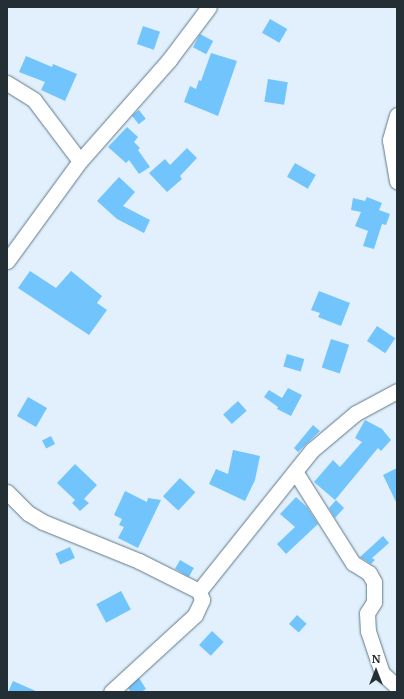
<!DOCTYPE html>
<html>
<head>
<meta charset="utf-8">
<style>
	body { margin:0 }
	#map { position:relative; width:404px; height:699px; overflow:hidden; background:#e1f0fc; font-family:Merriweather,serif }
	div>[style] { position:absolute }
	[style*='--x'] { left:calc(var(--x)*1px); top:calc(var(--y)*1px); width:calc(var(--w)*1px); rotate:calc(var(--a)*1deg) }
	.building>* { inset:0; background:#72c4fd; transform-origin:0 0 }
	.roads { filter:drop-shadow(0 0 1px #5f7788) drop-shadow(0 0 1px #5f7788) }
	.minor>* { height:15px; margin:-7.5px; padding:0 7.5px; transform-origin:7.5px; border-radius:7.5px; background:#fff }
	span { translate:-50% -50%; white-space:nowrap; text-align:center; line-height:1.15; -webkit-text-stroke:3px #fbfbfb; paint-order:stroke }
	.frame { position:absolute; inset:0; border:8px solid #242e35; pointer-events:none }
	.north { position:absolute; left:356px; top:651px; width:40px; height:40px; -webkit-text-stroke:3px #fbfbfb; paint-order:stroke; rotate:0deg; font-size:11px; font-weight:700; line-height:16px; text-align:center; color:#242e35 }
	.north::after { content:''; display:block; margin:auto; width:14px; height:18px; background:#242e35; clip-path:polygon(50% 0,100% 100%,50% 72%,0 100%) }
</style>
</head>
<body>
<div id="map">
	<div class="building">
		<i style="left:270px;top:19px;width:20px;height:16px;rotate:30deg"></i>
		<i style="left:143px;top:26px;width:18px;height:19px;rotate:19deg"></i>
		<i style="left:200px;top:34px;width:15px;height:15px;rotate:28deg"></i>
		<i style="clip-path:polygon(211px 53px,237px 61px,218px 116px,184px 102px,190px 86px,196px 89px,199px 80px,201px 81px)"></i>
		<i style="clip-path:polygon(26px 56px,52px 67px,53px 64px,77px 74px,65px 101px,41px 90px,45px 82px,19px 72px)"></i>
		<i style="left:268px;top:79px;width:20px;height:23px;rotate:9deg"></i>
		<i style="left:139px;top:110px;width:11px;height:9px;rotate:52deg"></i>
		<i style="clip-path:polygon(127px 127px,138px 137px,134px 142px,140px 148px,138px 150px,150px 167px,139px 174px,129px 160px,126px 163px,108px 147px)"></i>
		<i style="clip-path:polygon(187px 148px,197px 158px,180px 176px,182px 179px,167px 192px,149px 173px,165px 159px,170px 165px)"></i>
		<i style="left:295px;top:163px;width:24px;height:16px;rotate:30deg"></i>
		<i style="clip-path:polygon(119px 177px,135px 192px,123px 206px,150px 220px,144px 233px,117px 219px,97px 201px)"></i>
		<i style="clip-path:polygon(367px 197px,382px 203px,379px 210px,390px 214px,386px 225px,382px 224px,374px 249px,363px 246px,368px 231px,355px 226px,361px 212px,351px 210px,353px 198px,365px 201px)"></i>
		<i style="clip-path:polygon(30px 271px,56px 288px,71px 271px,102px 296px,97px 303px,107px 310px,89px 335px,18px 288px)"></i>
		<i style="clip-path:polygon(319px 291px,350px 303px,341px 326px,318px 317px,320px 313px,311px 310px)"></i>
		<i style="left:377px;top:326px;width:22px;height:18px;rotate:34deg"></i>
		<i style="left:331px;top:339px;width:19px;height:30px;rotate:18deg"></i>
		<i style="left:287px;top:354px;width:18px;height:13px;rotate:16deg"></i>
		<i style="clip-path:polygon(288px 388px,302px 395px,291px 416px,277px 409px,278px 407px,264px 397px,269px 390px,282px 398px)"></i>
		<i style="left:28px;top:397px;width:22px;height:22px;rotate:30deg"></i>
		<i style="left:238px;top:401px;width:13px;height:20px;rotate:48deg"></i>
		<i style="clip-path:polygon(365px 420px,382px 429px,391px 440px,381px 451px,378px 448px,335px 500px,314px 482px,333px 460px,340px 467px,362px 442px,355px 438px)"></i>
		<i style="clip-path:polygon(313px 425px,320px 431px,298px 452px,294px 448px)"></i>
		<i style="left:51px;top:436px;width:9px;height:10px;rotate:63deg"></i>
		<i style="clip-path:polygon(233px 450px,260px 456px,255px 480px,245px 501px,209px 484px,216px 469px,228px 474px)"></i>
		<i style="clip-path:polygon(75px 464px,97px 485px,84px 499px,89px 503px,80px 511px,72px 503px,75px 500px,57px 483px)"></i>
		<i style="clip-path:polygon(397px 468px,397px 504px,383px 475px)"></i>
		<i style="left:180px;top:478px;width:21px;height:25px;rotate:43deg"></i>
		<i style="clip-path:polygon(125px 491px,147px 502px,148px 498px,161px 500px,138px 548px,118px 538px,124px 527px,119px 525px,122px 519px,114px 515px)"></i>
		<i style="clip-path:polygon(296px 497px,307px 507px,318px 524px,286px 554px,277px 544px,295px 527px,280px 514px)"></i>
		<i style="clip-path:polygon(336px 500px,344px 508px,335px 518px,329px 508px)"></i>
		<i style="clip-path:polygon(383px 536px,389px 543px,372px 558px,375px 560px,371px 564px,360px 557px)"></i>
		<i style="left:70px;top:547px;width:12px;height:16px;rotate:66deg"></i>
		<i style="left:180px;top:560px;width:16px;height:10px;rotate:30deg"></i>
		<i style="left:121px;top:591px;width:21px;height:28px;rotate:62deg"></i>
		<i style="left:297px;top:615px;width:13px;height:12px;rotate:42deg"></i>
		<i style="left:212px;top:631px;width:16px;height:19px;rotate:43deg"></i>
		<i style="clip-path:polygon(139px 678px,146px 689px,141px 692px,131px 692px,128px 688px)"></i>
		<i style="clip-path:polygon(13px 681px,38px 692px,8px 692px)"></i>
	</div>
	<div class="roads">
		<div class="minor">
			<i style="--x:7;--y:83;--w:32;--a:32"></i>
			<i style="--x:34;--y:100;--w:76;--a:53"></i>
			<i style="--x:397;--y:115;--w:26;--a:106"></i>
			<i style="--x:390;--y:140;--w:42;--a:80.3"></i>
			<i style="--x:7;--y:261;--w:124;--a:-53.9"></i>
			<i style="--x:80;--y:161;--w:135;--a:-48.6"></i>
			<i style="--x:169;--y:60;--w:66;--a:-53"></i>
			<i style="--x:296;--y:473;--w:107;--a:57.7"></i>
			<i style="--x:353;--y:563;--w:19;--a:32"></i>
			<i style="--x:369;--y:573;--w:10;--a:61"></i>
			<i style="--x:374;--y:582;--w:20;--a:90"></i>
			<i style="--x:374;--y:602;--w:13;--a:122"></i>
			<i style="--x:367;--y:613;--w:18;--a:87"></i>
			<i style="--x:368;--y:631;--w:44;--a:71.6"></i>
			<i style="--x:382;--y:673;--w:21;--a:43"></i>
			<i style="--x:7;--y:492;--w:30;--a:45"></i>
			<i style="--x:28;--y:513;--w:17;--a:31"></i>
			<i style="--x:43;--y:522;--w:104;--a:22.1"></i>
			<i style="--x:139;--y:561;--w:67;--a:26.6"></i>
			<i style="--x:111;--y:692;--w:114;--a:-42.5"></i>
			<i style="--x:195;--y:615;--w:17;--a:-65"></i>
			<i style="--x:202;--y:600;--w:9;--a:-108"></i>
			<i style="--x:199;--y:591;--w:181;--a:-51.3"></i>
			<i style="--x:312;--y:450;--w:57;--a:-40.1"></i>
			<i style="--x:356;--y:413;--w:47;--a:-28.2"></i>
		</div>
	</div>
	<div class="frame"></div>
	<div class="north">N</div>
</div>
</body>
</html>
